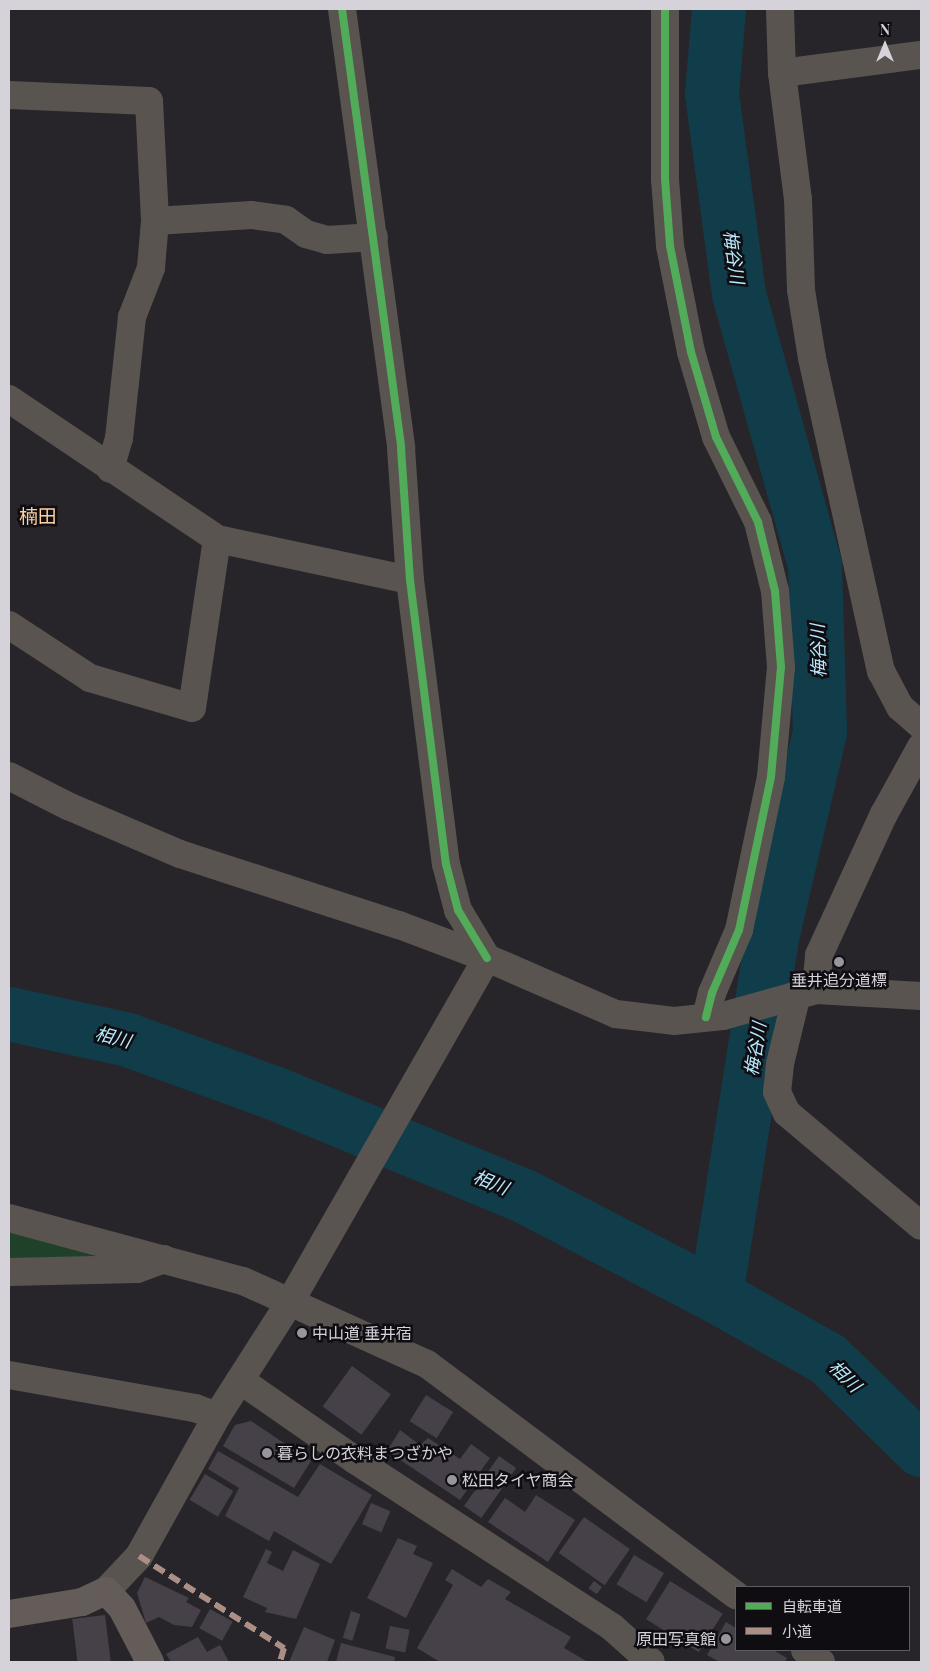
<!DOCTYPE html>
<html>
<head>
<meta charset="utf-8">
<style>
	body { margin:0 }
	#map { position:relative; width:930px; height:1671px; overflow:hidden; background:#27252a; font-family:"Playfair Display","Noto Sans JP",serif }
	div>[style] { position:absolute }
	[style*='--x'] { left:calc(var(--x)*1px); top:calc(var(--y)*1px); width:calc(var(--w)*1px); rotate:calc(var(--a)*1deg) }
	.green>* { inset:0; background:#204129 }
	.river>* { height:54px; margin:-27px; padding:0 27px; transform-origin:27px; border-radius:27px; background:#113d4a }
	.building>* { inset:0; background:#464049; transform-origin:0 0 }
	.minor>* { height:28px; margin:-14px; padding:0 14px; transform-origin:14px; border-radius:14px; background:#595450 }
	.major>* { height:28px; margin:-14px; padding:0 14px; transform-origin:14px; border-radius:14px; background:#635c58 }
	.quiet>* { height:6px; margin-top:-3px; transform-origin:0; background:repeating-linear-gradient(90deg,#ac8f84 0 12px,transparent 0 18px) }
	.cycleway>* { height:8px; margin:-4px; padding:0 4px; transform-origin:4px; border-radius:4px; background:#51ab58 }
	.dots>* { width:14px; height:14px; translate:-50% -50%; box-sizing:border-box; border:2px solid #0f0d11; border-radius:50% }
	span { translate:-50% -50%; white-space:nowrap; text-align:center; line-height:1.15; -webkit-text-stroke:5px #0f0d11; paint-order:stroke }
	.poi-label { font-size:16px; color:#d5d3d9 }
	.left { translate:0 -50%; text-align:left }
	.right { translate:-100% -50%; text-align:right }
	.water-label { font-size:18px; color:#b7ebfe; font-style:italic }
	.quarter-label { font-size:19px; color:#fcd0a0 }
	.frame { position:absolute; inset:0; border:10px solid #d5d3d9; pointer-events:none }
	.legend { position:absolute; left:735px; top:1586px; width:175px; height:65px; box-sizing:border-box; background:#0f0d11; border:1px solid #5e5c61; margin:0; padding:6px 9px; list-style:none; font-size:15px; color:#d5d3d9 }
	.legend li { display:flex; align-items:center; gap:10px; height:25px }
	.legend b { width:25px; border:1px solid #5e5c61 }
	.north { position:absolute; left:860px; top:20px; width:50px; height:50px; -webkit-text-stroke:4px #0f0d11; paint-order:stroke; rotate:0deg; font-size:14px; font-weight:700; line-height:20px; text-align:center; color:#d5d3d9 }
	.north::after { content:''; display:block; margin:auto; width:18px; height:22px; background:#d5d3d9; clip-path:polygon(50% 0,100% 100%,50% 72%,0 100%) }
</style>
</head>
<body>
<div id="map">
	<div class="green">
		<i style="clip-path:polygon(9px 1226px,127px 1258px,9px 1264px)"></i>
	</div>
	<div class="river">
		<i style="--x:9;--y:1014;--w:122;--a:12.3"></i>
		<i style="--x:128;--y:1040;--w:155;--a:20"></i>
		<i style="--x:274;--y:1093;--w:270;--a:22.4"></i>
		<i style="--x:524;--y:1196;--w:216;--a:27.5"></i>
		<i style="--x:716;--y:1296;--w:129;--a:29.4"></i>
		<i style="--x:828;--y:1359;--w:130;--a:44.4"></i>
		<i style="--x:716;--y:1296;--w:366;--a:-81.1"></i>
		<i style="--x:773;--y:934;--w:207;--a:-76.9"></i>
		<i style="--x:820;--y:732;--w:167;--a:-91.7"></i>
		<i style="--x:815;--y:565;--w:281;--a:-105.7"></i>
		<i style="--x:739;--y:294;--w:202;--a:-97.7"></i>
		<i style="--x:712;--y:94;--w:85;--a:-85.3"></i>
	</div>
	<div class="building">
		<i style="left:352px;top:1366px;width:48px;height:50px;rotate:36deg"></i>
		<i style="left:426px;top:1395px;width:32px;height:31px;rotate:32deg"></i>
		<i style="clip-path:polygon(251px 1421px,311px 1461px,294px 1488px,223px 1446px,235px 1425px)"></i>
		<i style="clip-path:polygon(400px 1430px,420px 1445px,428px 1438px,460px 1459px,471px 1444px,490px 1458px,460px 1500px,387px 1451px)"></i>
		<i style="clip-path:polygon(218px 1451px,298px 1497px,320px 1464px,372px 1495px,331px 1564px,274px 1531px,269px 1541px,225px 1516px,239px 1488px,208px 1469px)"></i>
		<i style="left:499px;top:1456px;width:21px;height:61px;rotate:35deg"></i>
		<i style="left:205px;top:1474px;width:33px;height:30px;rotate:31deg"></i>
		<i style="clip-path:polygon(536px 1495px,575px 1520px,548px 1562px,488px 1522px,505px 1498px,525px 1512px)"></i>
		<i style="left:371px;top:1503px;width:21px;height:23px;rotate:23deg"></i>
		<i style="left:584px;top:1517px;width:56px;height:44px;rotate:35deg"></i>
		<i style="clip-path:polygon(398px 1538px,417px 1546px,413px 1554px,433px 1563px,406px 1618px,367px 1598px)"></i>
		<i style="clip-path:polygon(266px 1549px,272px 1552px,267px 1563px,283px 1571px,293px 1550px,320px 1564px,296px 1619px,265px 1612px,267px 1608px,243px 1597px)"></i>
		<i style="left:634px;top:1555px;width:35px;height:34px;rotate:31deg"></i>
		<i style="clip-path:polygon(452px 1569px,481px 1587px,488px 1579px,511px 1592px,505px 1599px,571px 1637px,564px 1648px,588px 1662px,440px 1662px,417px 1648px,453px 1585px,445px 1580px)"></i>
		<i style="clip-path:polygon(145px 1577px,189px 1598px,186px 1602px,201px 1610px,192px 1627px,174px 1625px,159px 1617px,146px 1623px,137px 1593px)"></i>
		<i style="left:594px;top:1581px;width:10px;height:9px;rotate:37deg"></i>
		<i style="left:670px;top:1581px;width:62px;height:45px;rotate:32deg"></i>
		<i style="left:210px;top:1609px;width:26px;height:22px;rotate:29deg"></i>
		<i style="left:351px;top:1611px;width:10px;height:28px;rotate:17deg"></i>
		<i style="left:105px;top:1615px;width:47px;height:33px;rotate:83deg"></i>
		<i style="clip-path:polygon(726px 1622px,736px 1628px,736px 1650px,773px 1650px,787px 1658px,785px 1662px,720px 1662px,707px 1655px)"></i>
		<i style="left:390px;top:1626px;width:20px;height:23px;rotate:11deg"></i>
		<i style="clip-path:polygon(304px 1627px,335px 1640px,327px 1662px,289px 1662px)"></i>
		<i style="clip-path:polygon(198px 1637px,207px 1652px,220px 1645px,229px 1662px,171px 1662px,166px 1654px)"></i>
		<i style="clip-path:polygon(341px 1643px,395px 1657px,394px 1662px,336px 1662px)"></i>
	</div>
	<div class="minor">
		<i style="--x:342;--y:9;--w:443;--a:82.3"></i>
		<i style="--x:401;--y:448;--w:132;--a:86.1"></i>
		<i style="--x:410;--y:580;--w:286;--a:82.8"></i>
		<i style="--x:446;--y:864;--w:48;--a:75.4"></i>
		<i style="--x:458;--y:910;--w:56;--a:58.9"></i>
		<i style="--x:665;--y:9;--w:170;--a:90"></i>
		<i style="--x:665;--y:179;--w:67;--a:85.7"></i>
		<i style="--x:670;--y:246;--w:108;--a:78.8"></i>
		<i style="--x:691;--y:352;--w:89;--a:73.6"></i>
		<i style="--x:716;--y:437;--w:95;--a:63.7"></i>
		<i style="--x:758;--y:522;--w:71;--a:76.2"></i>
		<i style="--x:775;--y:591;--w:76;--a:85.5"></i>
		<i style="--x:781;--y:667;--w:110;--a:95.2"></i>
		<i style="--x:771;--y:777;--w:156;--a:101.8"></i>
		<i style="--x:739;--y:930;--w:69;--a:113.2"></i>
		<i style="--x:712;--y:993;--w:25;--a:104"></i>
		<i style="--x:780;--y:9;--w:64;--a:88.2"></i>
		<i style="--x:782;--y:73;--w:127;--a:82.8"></i>
		<i style="--x:798;--y:199;--w:91;--a:88.1"></i>
		<i style="--x:801;--y:290;--w:69;--a:80.8"></i>
		<i style="--x:812;--y:358;--w:321;--a:77.6"></i>
		<i style="--x:881;--y:671;--w:41;--a:62.2"></i>
		<i style="--x:900;--y:707;--w:28;--a:41"></i>
		<i style="--x:782;--y:73;--w:140;--a:-7.4"></i>
		<i style="--x:9;--y:95;--w:140;--a:2.5"></i>
		<i style="--x:149;--y:101;--w:120;--a:87.1"></i>
		<i style="--x:155;--y:221;--w:47;--a:94.9"></i>
		<i style="--x:151;--y:268;--w:53;--a:111.2"></i>
		<i style="--x:132;--y:317;--w:122;--a:96.1"></i>
		<i style="--x:119;--y:438;--w:32;--a:106"></i>
		<i style="--x:155;--y:221;--w:97;--a:-3.5"></i>
		<i style="--x:252;--y:215;--w:34;--a:8"></i>
		<i style="--x:286;--y:220;--w:24;--a:35"></i>
		<i style="--x:306;--y:234;--w:22;--a:16"></i>
		<i style="--x:327;--y:240;--w:47;--a:-3.7"></i>
		<i style="--x:9;--y:399;--w:251;--a:33.9"></i>
		<i style="--x:217;--y:539;--w:197;--a:12"></i>
		<i style="--x:9;--y:625;--w:97;--a:33.2"></i>
		<i style="--x:90;--y:678;--w:106;--a:16.4"></i>
		<i style="--x:192;--y:708;--w:171;--a:-81.6"></i>
		<i style="--x:9;--y:776;--w:66;--a:27"></i>
		<i style="--x:68;--y:806;--w:122;--a:23.2"></i>
		<i style="--x:180;--y:854;--w:230;--a:18"></i>
		<i style="--x:399;--y:925;--w:94;--a:20.6"></i>
		<i style="--x:487;--y:958;--w:141;--a:23.5"></i>
		<i style="--x:616;--y:1014;--w:58;--a:6.9"></i>
		<i style="--x:674;--y:1021;--w:49;--a:-5.8"></i>
		<i style="--x:723;--y:1016;--w:97;--a:-15.6"></i>
		<i style="--x:816;--y:990;--w:105;--a:3.3"></i>
		<i style="--x:816;--y:990;--w:35;--a:-85"></i>
		<i style="--x:819;--y:955;--w:155;--a:-65.3"></i>
		<i style="--x:884;--y:814;--w:77;--a:-61.1"></i>
		<i style="--x:797;--y:994;--w:72;--a:103.7"></i>
		<i style="--x:780;--y:1064;--w:28;--a:96"></i>
		<i style="--x:777;--y:1092;--w:23;--a:65"></i>
		<i style="--x:787;--y:1113;--w:175;--a:40.1"></i>
		<i style="--x:9;--y:1218;--w:242;--a:15.1"></i>
		<i style="--x:243;--y:1281;--w:202;--a:24.3"></i>
		<i style="--x:427;--y:1364;--w:386;--a:36.8"></i>
		<i style="--x:9;--y:1272;--w:128;--a:-1.3"></i>
		<i style="--x:137;--y:1269;--w:29;--a:-20"></i>
		<i style="--x:9;--y:1375;--w:189;--a:10.1"></i>
		<i style="--x:195;--y:1408;--w:23;--a:20"></i>
		<i style="--x:240;--y:1380;--w:140;--a:34.8"></i>
		<i style="--x:355;--y:1460;--w:306;--a:33"></i>
		<i style="--x:612;--y:1627;--w:52;--a:41.9"></i>
		<i style="--x:106;--y:1591;--w:48;--a:-46.7"></i>
		<i style="--x:139;--y:1556;--w:160;--a:-60.9"></i>
		<i style="--x:217;--y:1416;--w:135;--a:-57.4"></i>
		<i style="--x:290;--y:1302;--w:396;--a:-60.2"></i>
		<i style="--x:805;--y:1650;--w:20;--a:37"></i>
	</div>
	<div class="major">
		<i style="--x:9;--y:1614;--w:74;--a:-9.3"></i>
		<i style="--x:82;--y:1602;--w:26;--a:-25"></i>
		<i style="--x:106;--y:1591;--w:23;--a:47"></i>
		<i style="--x:122;--y:1608;--w:61;--a:62.6"></i>
	</div>
	<div class="quiet">
		<i style="--x:139;--y:1556;--w:172;--a:32.4"></i>
		<i style="--x:284;--y:1648;--w:15;--a:106"></i>
	</div>
	<div class="cycleway">
		<i style="--x:342;--y:9;--w:443;--a:82.3"></i>
		<i style="--x:401;--y:448;--w:132;--a:86.1"></i>
		<i style="--x:410;--y:580;--w:286;--a:82.8"></i>
		<i style="--x:446;--y:864;--w:48;--a:75.4"></i>
		<i style="--x:458;--y:910;--w:56;--a:58.9"></i>
		<i style="--x:665;--y:9;--w:170;--a:90"></i>
		<i style="--x:665;--y:179;--w:67;--a:85.7"></i>
		<i style="--x:670;--y:246;--w:108;--a:78.8"></i>
		<i style="--x:691;--y:352;--w:89;--a:73.6"></i>
		<i style="--x:716;--y:437;--w:95;--a:63.7"></i>
		<i style="--x:758;--y:522;--w:71;--a:76.2"></i>
		<i style="--x:775;--y:591;--w:76;--a:85.5"></i>
		<i style="--x:781;--y:667;--w:110;--a:95.2"></i>
		<i style="--x:771;--y:777;--w:156;--a:101.8"></i>
		<i style="--x:739;--y:930;--w:69;--a:113.2"></i>
		<i style="--x:712;--y:993;--w:25;--a:104"></i>
	</div>
	<div class="dots">
		<i style="left:839px;top:962px;background:#98969c"></i>
		<i style="left:302px;top:1333px;background:#98969c"></i>
		<i style="left:267px;top:1453px;background:#98969c"></i>
		<i style="left:452px;top:1480px;background:#98969c"></i>
		<i style="left:726px;top:1639px;background:#98969c"></i>
	</div>
	<div class="poi-label">
		<span style="left:839px;top:980px">垂井追分道標</span>
		<span class="left" style="left:312px;top:1333px">中山道 垂井宿</span>
		<span class="left" style="left:277px;top:1453px">暮らしの衣料まつざかや</span>
		<span class="left" style="left:462px;top:1480px">松田タイヤ商会</span>
		<span class="right" style="left:716px;top:1639px">原田写真館</span>
	</div>
	<div class="water-label">
		<span style="left:734px;top:257px;rotate:82deg">梅谷川</span>
		<span style="left:818px;top:651px;rotate:-92deg">梅谷川</span>
		<span style="left:113px;top:1037px;rotate:14deg">相川</span>
		<span style="left:755px;top:1049px;rotate:-81deg">梅谷川</span>
		<span style="left:491px;top:1182px;rotate:22deg">相川</span>
		<span style="left:845px;top:1376px;rotate:44deg">相川</span>
	</div>
	<div class="quarter-label">
		<span style="left:38px;top:516px">楠田</span>
	</div>
	<div class="frame"></div>
	<ul class="legend">
	<li><b style="height:6px;background:#51ab58"></b>自転車道</li>
	<li><b style="height:6px;background:#ac8f84"></b>小道</li>
	</ul>
	<div class="north">N</div>
</div>
</body>
</html>
